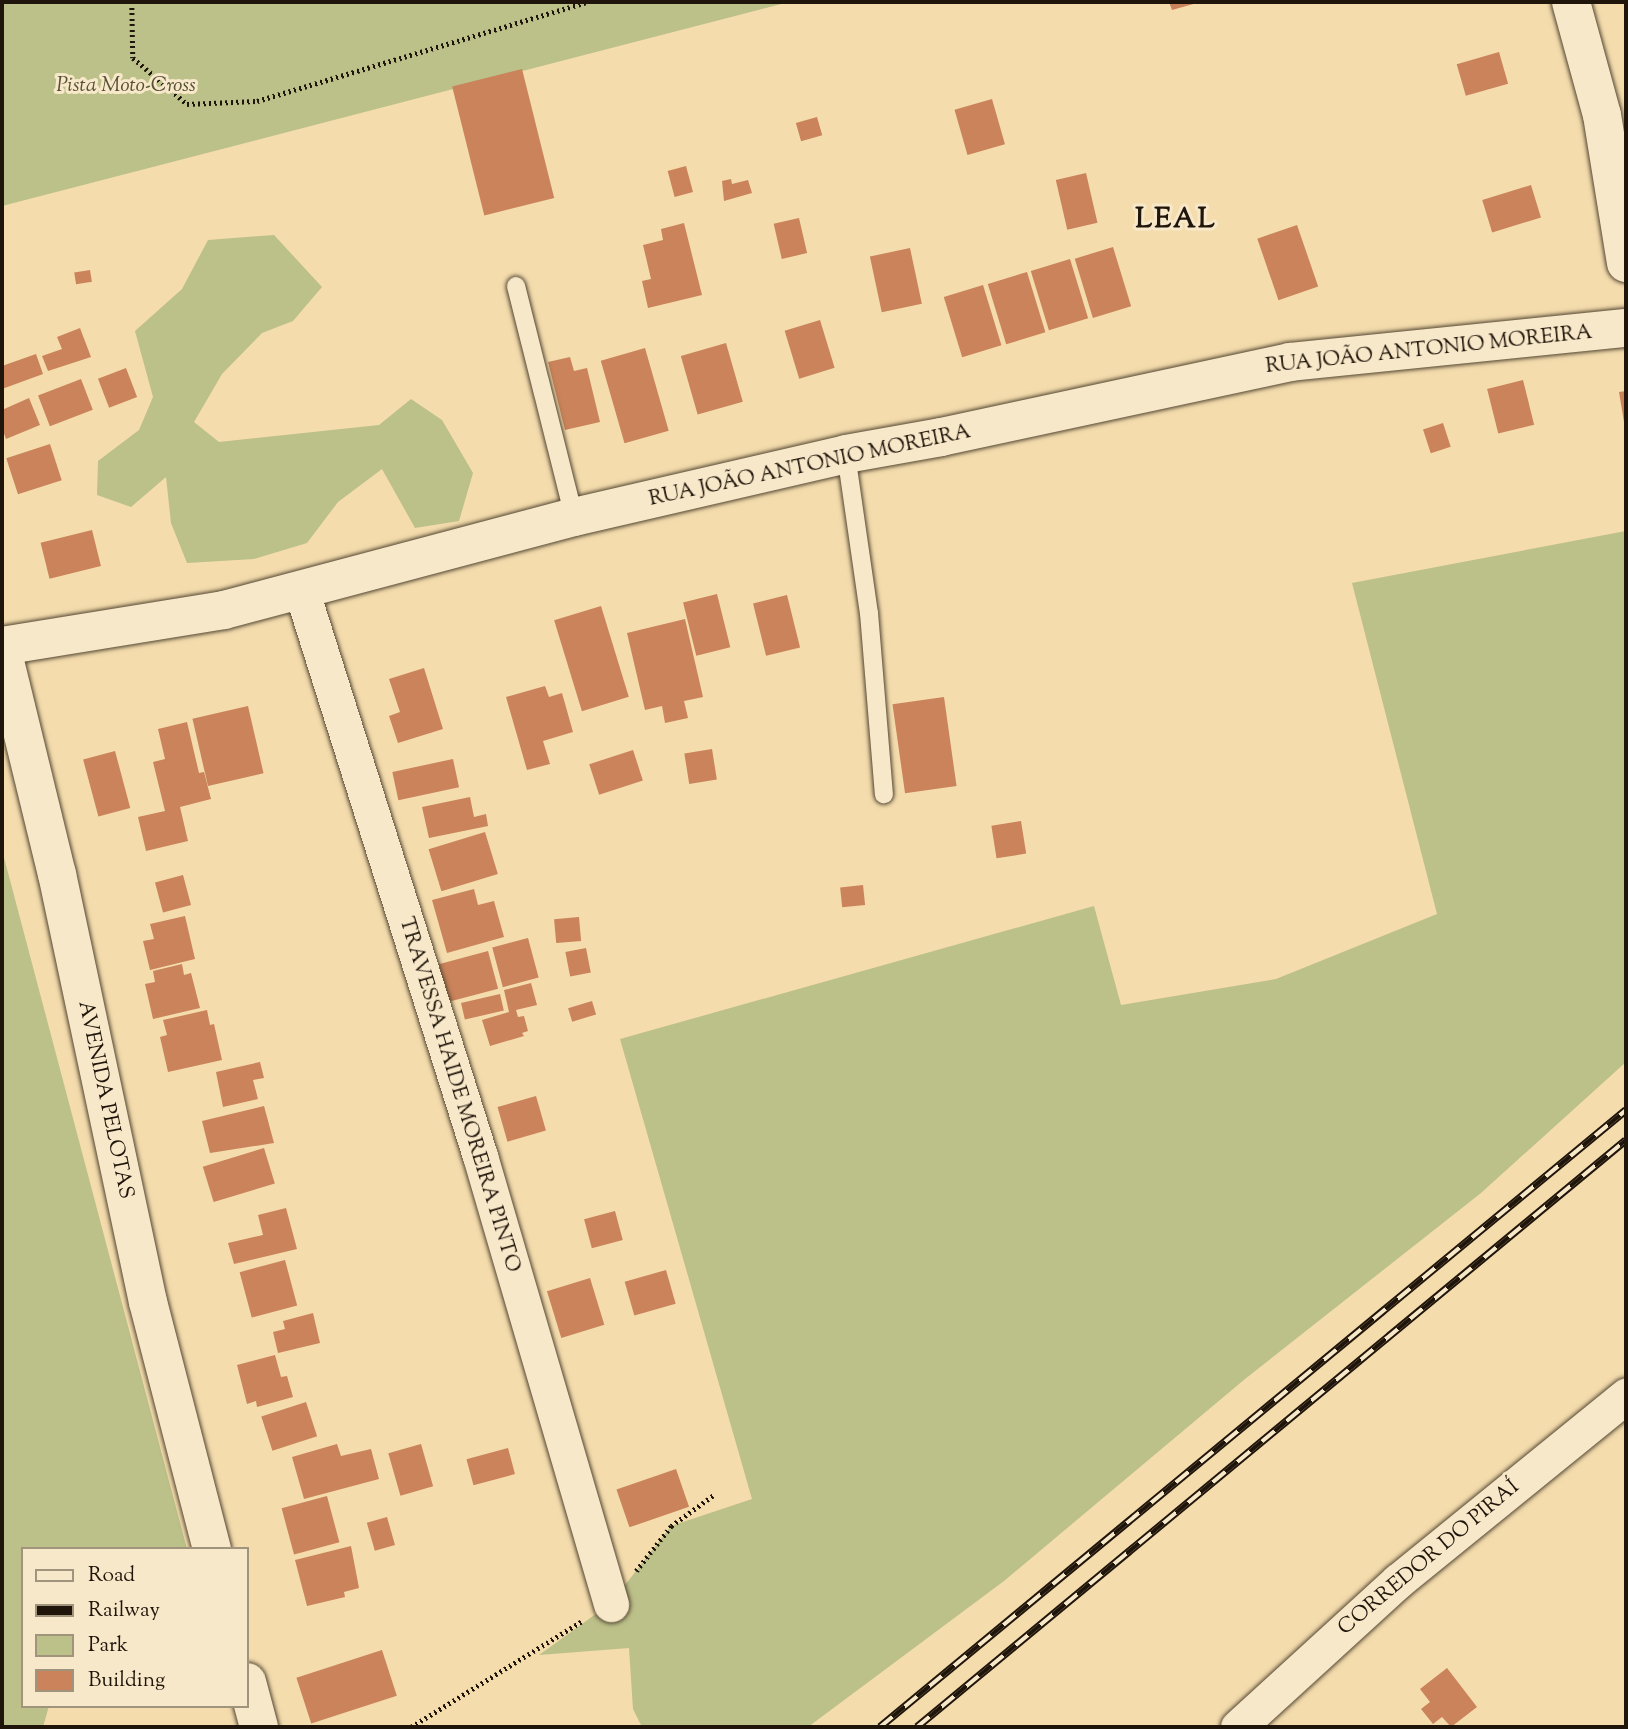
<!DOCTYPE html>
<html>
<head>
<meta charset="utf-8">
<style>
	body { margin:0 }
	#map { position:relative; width:1628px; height:1729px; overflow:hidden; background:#f4dcad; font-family:"Sorts Mill Goudy",serif }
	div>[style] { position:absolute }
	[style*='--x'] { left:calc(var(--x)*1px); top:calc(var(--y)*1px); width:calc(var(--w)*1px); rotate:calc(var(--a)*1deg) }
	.green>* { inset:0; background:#bcc089 }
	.building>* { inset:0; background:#ca835a; transform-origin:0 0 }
	.path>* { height:4.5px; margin-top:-2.25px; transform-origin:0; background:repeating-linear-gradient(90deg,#1f150a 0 2px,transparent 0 5.5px) }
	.roads { filter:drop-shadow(0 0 2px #544733) drop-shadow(0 0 2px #544733) }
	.lane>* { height:18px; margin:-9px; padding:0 9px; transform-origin:9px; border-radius:9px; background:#f8e8ca }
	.street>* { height:35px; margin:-17.5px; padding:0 17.5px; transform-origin:17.5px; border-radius:17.5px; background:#f8e8ca }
	.secondary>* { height:38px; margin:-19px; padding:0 19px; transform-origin:19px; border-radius:19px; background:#f8e8ca }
	.rail>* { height:8px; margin-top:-4px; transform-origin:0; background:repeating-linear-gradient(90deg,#f8e8ca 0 16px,#1f150a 0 32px); box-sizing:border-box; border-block:2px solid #1f150a }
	span { translate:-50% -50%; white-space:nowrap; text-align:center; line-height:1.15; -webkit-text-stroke:6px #f8e8ca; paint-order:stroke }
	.park-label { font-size:21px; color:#565136; font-style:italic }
	.street-label { font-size:21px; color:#1f150a }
	.district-label { font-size:28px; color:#1f150a; font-weight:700; letter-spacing:2px }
	.frame { position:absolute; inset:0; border:4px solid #1f150a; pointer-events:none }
	.legend { position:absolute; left:21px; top:1547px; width:228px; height:161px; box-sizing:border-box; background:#f8e8ca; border:2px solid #a1947d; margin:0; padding:9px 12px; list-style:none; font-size:21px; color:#1f150a }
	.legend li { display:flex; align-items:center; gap:14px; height:35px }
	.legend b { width:35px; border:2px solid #a1947d }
</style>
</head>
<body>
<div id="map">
	<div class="green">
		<i style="clip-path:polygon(2px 2px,789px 2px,2px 206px)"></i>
		<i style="clip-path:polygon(274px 235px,322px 287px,293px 321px,262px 333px,222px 374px,194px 422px,219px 442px,379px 425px,411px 399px,442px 420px,473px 473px,459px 521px,415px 528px,382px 469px,338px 502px,307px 543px,254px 559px,187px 563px,171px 523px,166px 477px,131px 507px,97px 495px,98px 461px,139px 430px,153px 397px,135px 331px,182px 289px,208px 240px)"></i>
		<i style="clip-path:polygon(1626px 531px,1626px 1062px,1481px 1193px,1245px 1379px,1004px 1581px,808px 1727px,642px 1727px,633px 1709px,629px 1648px,539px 1655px,611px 1603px,671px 1526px,752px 1499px,620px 1039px,1094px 906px,1121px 1005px,1276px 979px,1437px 914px,1352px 583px)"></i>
		<i style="clip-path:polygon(2px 850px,187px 1549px,23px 1549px,23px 1706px,49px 1706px,43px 1727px,2px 1727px)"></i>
	</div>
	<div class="building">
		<i style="clip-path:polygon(1169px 2px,1197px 2px,1197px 3px,1172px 10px)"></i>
		<i style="left:1499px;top:52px;width:33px;height:44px;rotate:74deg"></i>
		<i style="left:522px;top:69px;width:133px;height:72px;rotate:76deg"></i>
		<i style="left:992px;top:99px;width:47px;height:39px;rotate:74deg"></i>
		<i style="left:817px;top:117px;width:19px;height:22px;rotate:74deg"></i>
		<i style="left:686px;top:166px;width:27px;height:19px;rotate:75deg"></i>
		<i style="left:1086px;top:173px;width:51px;height:31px;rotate:77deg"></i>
		<i style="clip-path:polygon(731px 179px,732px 184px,748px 180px,752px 193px,724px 201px,722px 181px)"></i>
		<i style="left:1531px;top:185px;width:34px;height:51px;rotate:73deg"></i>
		<i style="left:799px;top:218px;width:36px;height:26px;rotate:77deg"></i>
		<i style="clip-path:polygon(684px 223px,702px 295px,648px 308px,642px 281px,651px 279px,643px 245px,663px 240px,661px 229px)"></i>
		<i style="left:1297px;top:225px;width:65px;height:42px;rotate:71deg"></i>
		<i style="left:1113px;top:247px;width:62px;height:40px;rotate:73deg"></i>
		<i style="left:910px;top:248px;width:57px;height:41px;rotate:78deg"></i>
		<i style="left:1070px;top:259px;width:62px;height:41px;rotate:73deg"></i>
		<i style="left:90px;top:270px;width:12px;height:16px;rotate:81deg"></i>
		<i style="left:1027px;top:272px;width:63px;height:41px;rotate:73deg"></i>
		<i style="left:983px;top:285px;width:63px;height:41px;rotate:73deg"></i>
		<i style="left:820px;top:320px;width:50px;height:37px;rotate:73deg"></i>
		<i style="clip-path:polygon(80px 328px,91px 357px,48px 371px,42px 356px,62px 349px,57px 337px)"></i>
		<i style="left:726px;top:343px;width:61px;height:47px;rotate:74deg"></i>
		<i style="left:645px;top:348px;width:86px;height:46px;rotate:74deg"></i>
		<i style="clip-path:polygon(36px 354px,43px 374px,2px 389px,2px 366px)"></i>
		<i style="clip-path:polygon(570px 357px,574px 371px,587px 368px,600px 422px,565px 430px,548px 362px)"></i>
		<i style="left:126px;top:368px;width:31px;height:30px;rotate:69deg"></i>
		<i style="left:81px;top:379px;width:33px;height:46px;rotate:69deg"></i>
		<i style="left:1523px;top:380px;width:46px;height:37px;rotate:76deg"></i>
		<i style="clip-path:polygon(1626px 391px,1626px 428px,1625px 428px,1619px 392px)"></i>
		<i style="clip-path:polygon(29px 398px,40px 425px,6px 439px,2px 428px,2px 410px)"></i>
		<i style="left:1443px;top:423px;width:25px;height:21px;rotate:72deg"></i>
		<i style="left:50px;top:444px;width:38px;height:46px;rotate:72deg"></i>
		<i style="left:92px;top:530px;width:37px;height:53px;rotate:76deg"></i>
		<i style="left:717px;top:594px;width:55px;height:35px;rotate:76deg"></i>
		<i style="left:787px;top:595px;width:54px;height:35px;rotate:76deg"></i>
		<i style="left:601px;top:606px;width:95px;height:49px;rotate:73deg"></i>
		<i style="clip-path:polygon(685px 619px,703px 697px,684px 701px,688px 718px,665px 723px,662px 706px,645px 710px,627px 633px)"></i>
		<i style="clip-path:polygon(424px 668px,443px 729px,398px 743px,389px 716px,400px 712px,389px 679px)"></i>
		<i style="clip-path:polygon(545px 686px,549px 697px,562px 693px,573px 732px,543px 741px,550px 764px,527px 770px,506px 697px)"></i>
		<i style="left:944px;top:697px;width:90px;height:52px;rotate:82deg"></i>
		<i style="left:248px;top:706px;width:69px;height:57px;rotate:77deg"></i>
		<i style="clip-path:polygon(187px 722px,199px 773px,204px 772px,211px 799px,180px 807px,188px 841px,146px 851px,138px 817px,165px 811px,153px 762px,165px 759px,158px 729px)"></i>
		<i style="left:712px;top:749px;width:31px;height:28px;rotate:81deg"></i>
		<i style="left:633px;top:750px;width:32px;height:46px;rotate:72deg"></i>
		<i style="left:115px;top:751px;width:59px;height:33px;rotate:75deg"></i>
		<i style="left:453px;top:759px;width:29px;height:62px;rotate:78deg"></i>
		<i style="clip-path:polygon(470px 797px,474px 817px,486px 814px,488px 826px,429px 838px,422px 807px)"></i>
		<i style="left:1021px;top:821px;width:33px;height:30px;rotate:81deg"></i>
		<i style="left:485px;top:832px;width:44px;height:59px;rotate:73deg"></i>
		<i style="left:183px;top:875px;width:31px;height:29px;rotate:75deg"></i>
		<i style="left:863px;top:885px;width:20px;height:23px;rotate:84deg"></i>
		<i style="clip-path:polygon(474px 889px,478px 905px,494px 901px,504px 937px,447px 953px,432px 900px)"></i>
		<i style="clip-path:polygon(185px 916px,195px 959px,150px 970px,143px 941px,154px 939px,150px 924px)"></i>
		<i style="left:579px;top:917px;width:24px;height:25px;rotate:85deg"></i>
		<i style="left:528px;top:938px;width:41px;height:37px;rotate:75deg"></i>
		<i style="left:586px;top:948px;width:25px;height:21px;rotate:79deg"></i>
		<i style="left:488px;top:951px;width:39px;height:51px;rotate:75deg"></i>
		<i style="clip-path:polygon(182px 964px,184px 975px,191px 973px,200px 1008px,153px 1019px,145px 984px,155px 982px,153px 971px)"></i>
		<i style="clip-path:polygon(531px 983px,537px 1005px,516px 1010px,518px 1017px,524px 1016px,528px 1031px,522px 1033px,524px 1036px,490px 1046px,482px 1020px,509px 1012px,504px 990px)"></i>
		<i style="left:500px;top:994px;width:17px;height:40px;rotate:77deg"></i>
		<i style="left:592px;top:1001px;width:14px;height:25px;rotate:73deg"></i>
		<i style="clip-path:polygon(207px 1010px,210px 1025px,214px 1024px,222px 1060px,168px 1072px,160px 1037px,167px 1035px,163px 1020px)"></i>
		<i style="clip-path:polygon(260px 1062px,264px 1078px,253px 1080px,258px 1099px,223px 1107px,216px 1072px)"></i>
		<i style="left:536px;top:1096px;width:36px;height:40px;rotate:74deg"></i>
		<i style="clip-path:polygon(264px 1106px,274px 1143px,210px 1153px,202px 1121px)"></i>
		<i style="left:264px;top:1148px;width:37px;height:64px;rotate:73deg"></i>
		<i style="clip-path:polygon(286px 1208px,297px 1249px,234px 1264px,228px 1243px,263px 1235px,258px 1215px)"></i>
		<i style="left:615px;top:1211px;width:30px;height:32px;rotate:75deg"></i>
		<i style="left:285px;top:1260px;width:47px;height:47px;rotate:75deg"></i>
		<i style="left:666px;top:1270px;width:35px;height:43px;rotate:74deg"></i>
		<i style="left:590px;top:1278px;width:49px;height:45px;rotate:73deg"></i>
		<i style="clip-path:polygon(313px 1313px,320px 1343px,278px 1353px,273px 1332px,285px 1329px,283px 1321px)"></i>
		<i style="clip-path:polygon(275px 1355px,281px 1377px,287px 1376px,293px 1397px,257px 1407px,256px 1401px,247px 1404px,237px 1365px)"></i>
		<i style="left:306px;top:1402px;width:36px;height:47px;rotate:72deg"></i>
		<i style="clip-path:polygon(337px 1444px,341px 1456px,371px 1449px,379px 1479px,304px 1499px,292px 1457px)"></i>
		<i style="left:421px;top:1444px;width:44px;height:34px;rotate:74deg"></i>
		<i style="left:508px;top:1448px;width:27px;height:43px;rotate:75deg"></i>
		<i style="left:676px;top:1469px;width:40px;height:63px;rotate:71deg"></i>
		<i style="left:327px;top:1496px;width:48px;height:47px;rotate:75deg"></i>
		<i style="left:387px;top:1517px;width:29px;height:21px;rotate:74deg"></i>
		<i style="clip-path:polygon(351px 1546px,359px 1588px,344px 1592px,345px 1597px,307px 1606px,295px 1560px)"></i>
		<i style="left:382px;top:1650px;width:48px;height:90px;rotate:72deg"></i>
		<i style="clip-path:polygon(1447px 1668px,1477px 1707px,1451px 1727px,1442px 1717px,1433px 1724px,1421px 1709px,1430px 1702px,1420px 1689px)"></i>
	</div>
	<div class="path">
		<i style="--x:132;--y:2;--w:56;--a:89"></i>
		<i style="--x:133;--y:58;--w:71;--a:40.4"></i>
		<i style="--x:187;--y:104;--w:70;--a:-2.5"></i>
		<i style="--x:257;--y:101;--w:345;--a:-16.7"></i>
		<i style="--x:636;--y:1571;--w:57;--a:-52.1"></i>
		<i style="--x:671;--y:1526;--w:54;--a:-36"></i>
		<i style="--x:411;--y:1727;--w:201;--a:-31.8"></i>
	</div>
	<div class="roads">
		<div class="lane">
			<i style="--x:516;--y:286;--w:238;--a:75.9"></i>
			<i style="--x:846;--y:454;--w:161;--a:81.8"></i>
			<i style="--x:869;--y:613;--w:182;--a:85.3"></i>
		</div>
		<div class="street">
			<i style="--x:301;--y:589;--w:595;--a:72.48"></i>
			<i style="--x:480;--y:1156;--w:467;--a:73.7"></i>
			<i style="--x:1238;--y:1727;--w:217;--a:-42.4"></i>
			<i style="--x:1398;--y:1581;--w:294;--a:-39.1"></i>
		</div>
		<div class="secondary">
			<i style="--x:1571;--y:2;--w:117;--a:74.7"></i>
			<i style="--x:1602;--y:115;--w:150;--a:80.8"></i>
			<i style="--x:2;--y:646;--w:225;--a:-9.2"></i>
			<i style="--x:224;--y:610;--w:362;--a:-14.9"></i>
			<i style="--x:574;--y:517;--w:279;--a:-13"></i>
			<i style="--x:846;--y:454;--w:97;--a:-10.1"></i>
			<i style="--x:941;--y:437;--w:357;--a:-12.1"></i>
			<i style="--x:1290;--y:362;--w:338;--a:-5.8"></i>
			<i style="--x:2;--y:649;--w:232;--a:76.3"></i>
			<i style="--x:57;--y:874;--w:438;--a:78"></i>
			<i style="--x:148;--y:1302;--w:255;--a:75.5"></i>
			<i style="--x:247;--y:1682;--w:47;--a:75.1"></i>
		</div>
	</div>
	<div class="rail">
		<i style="--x:880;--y:1727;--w:968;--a:-39.59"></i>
		<i style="--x:917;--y:1727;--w:920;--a:-39.62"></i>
	</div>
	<div class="park-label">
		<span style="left:126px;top:86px">Pista Moto-Cross</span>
	</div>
	<div class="street-label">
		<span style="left:1429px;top:350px;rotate:-6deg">RUA JOÃO ANTONIO MOREIRA</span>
		<span style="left:810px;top:466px;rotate:-12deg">RUA JOÃO ANTONIO MOREIRA</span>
		<span style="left:459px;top:1095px;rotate:73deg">TRAVESSA HAIDE MOREIRA PINTO</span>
		<span style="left:105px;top:1100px;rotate:78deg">AVENIDA PELOTAS</span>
		<span style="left:1429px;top:1558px;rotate:-40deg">CORREDOR DO PIRAÍ</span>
	</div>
	<div class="district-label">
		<span style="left:1176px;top:220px">LEAL</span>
	</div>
	<div class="frame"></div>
	<ul class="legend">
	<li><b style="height:9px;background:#f8e8ca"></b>Road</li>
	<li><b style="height:9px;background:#1f150a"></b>Railway</li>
	<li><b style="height:19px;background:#bcc089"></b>Park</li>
	<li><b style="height:19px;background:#ca835a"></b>Building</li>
	</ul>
</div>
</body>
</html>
